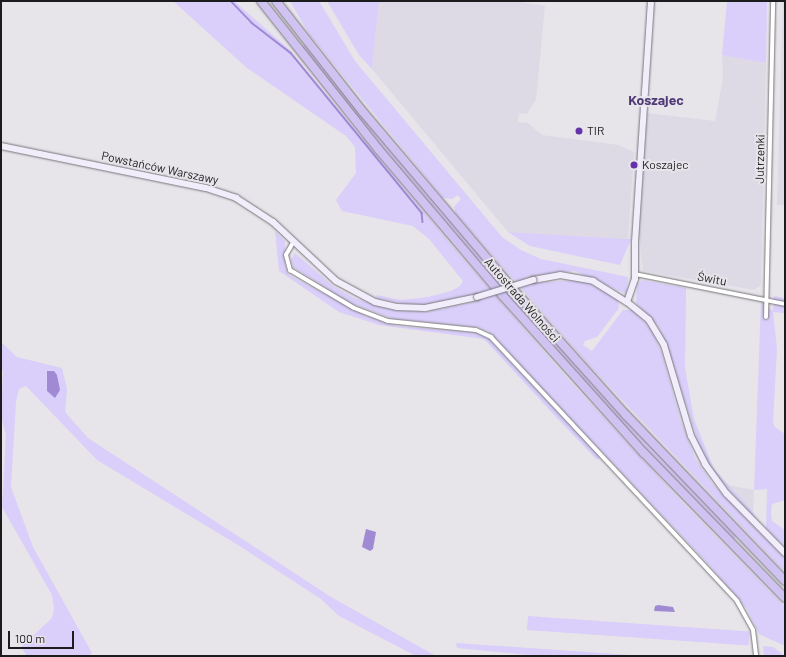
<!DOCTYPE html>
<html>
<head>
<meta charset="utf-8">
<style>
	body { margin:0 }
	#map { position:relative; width:786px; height:657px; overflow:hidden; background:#e7e5ea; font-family:Barlow,sans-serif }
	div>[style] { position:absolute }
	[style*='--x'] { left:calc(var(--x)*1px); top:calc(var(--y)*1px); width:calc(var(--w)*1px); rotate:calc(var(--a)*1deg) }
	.built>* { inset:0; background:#dddae6 }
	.green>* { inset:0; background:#dacefa; transform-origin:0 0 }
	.water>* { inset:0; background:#a08ad3 }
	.stream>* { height:1.5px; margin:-0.75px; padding:0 0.75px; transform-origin:0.75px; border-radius:0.75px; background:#a08ad3 }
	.roads { filter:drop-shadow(0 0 1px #76757a) drop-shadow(0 0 1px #76757a) }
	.street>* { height:4px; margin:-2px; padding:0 2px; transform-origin:2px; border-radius:2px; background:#fff }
	.secondary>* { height:6px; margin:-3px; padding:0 3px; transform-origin:3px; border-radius:3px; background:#f1edfb }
	.highway>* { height:8px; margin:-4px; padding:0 4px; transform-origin:4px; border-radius:4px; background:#d0c3f1 }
	.bridges { filter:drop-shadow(0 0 1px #76757a) drop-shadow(0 0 1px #76757a) }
	.secondary-bridge>* { height:6px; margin:-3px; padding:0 3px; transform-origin:3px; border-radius:3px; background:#f1edfb }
	.dots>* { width:11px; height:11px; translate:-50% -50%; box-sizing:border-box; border:2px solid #e7e5ea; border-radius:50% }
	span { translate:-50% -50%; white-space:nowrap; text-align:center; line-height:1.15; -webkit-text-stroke:4px #e7e5ea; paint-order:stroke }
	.poi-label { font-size:12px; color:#1c1b1d }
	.left { translate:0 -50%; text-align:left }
	.street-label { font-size:12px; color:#1c1b1d }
	.quarter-label { font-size:14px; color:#4f3a76; font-weight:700 }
	.frame { position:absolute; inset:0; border:2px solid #1c1b1d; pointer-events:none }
	.scale { position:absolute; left:8px; top:631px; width:66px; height:18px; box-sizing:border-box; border:2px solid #1c1b1d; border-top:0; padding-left:5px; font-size:12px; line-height:14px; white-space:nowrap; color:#1c1b1d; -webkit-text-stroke:3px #e7e5ea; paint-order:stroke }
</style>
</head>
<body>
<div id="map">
	<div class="built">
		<i style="clip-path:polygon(379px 1px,516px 1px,545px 6px,536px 100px,527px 114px,519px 113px,518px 122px,528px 123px,542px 135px,619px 145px,634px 152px,628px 239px,508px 232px,372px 69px)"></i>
		<i style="clip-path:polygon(783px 1px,785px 1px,785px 205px,777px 205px)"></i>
		<i style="clip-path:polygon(722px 55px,766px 63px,761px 285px,754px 290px,643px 271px,639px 233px,647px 113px,715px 121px,723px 78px)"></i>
		<i style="clip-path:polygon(728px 485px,754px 490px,753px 512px)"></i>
	</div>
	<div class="green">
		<i style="clip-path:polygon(173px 1px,234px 1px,289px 49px,448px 241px,566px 377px,683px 503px,785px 607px,785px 646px,759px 634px,747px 609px,709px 565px,488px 331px,476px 327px,394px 319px,350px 303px,293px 267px,291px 260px,295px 253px,333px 286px,354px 298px,392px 310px,426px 312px,479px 301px,474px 295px,425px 305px,403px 304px,376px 298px,377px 295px,401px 300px,428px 297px,451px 291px,460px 286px,463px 281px,429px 239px,413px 226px,342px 211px,336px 200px,356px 173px,355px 147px,346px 136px,247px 68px)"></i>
		<i style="clip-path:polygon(290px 1px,319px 1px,355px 61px,502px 237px,521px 250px,541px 259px,628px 277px,626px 294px,575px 271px,529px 276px,536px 283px,572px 280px,589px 283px,618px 300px,619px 308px,597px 337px,585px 341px,583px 345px,592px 351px,623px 310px,632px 310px,644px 321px,654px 334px,662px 354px,681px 422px,695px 458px,712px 483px,785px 559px,785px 572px,590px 366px,456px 214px,454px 207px,461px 199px,457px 195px,452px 199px,443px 198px,309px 34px)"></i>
		<i style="clip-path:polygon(327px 1px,379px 1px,372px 69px,359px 55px)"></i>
		<i style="clip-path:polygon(727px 1px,767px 1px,766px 63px,722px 55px)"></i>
		<i style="clip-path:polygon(305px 44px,364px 117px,736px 535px,734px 541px,675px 481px,557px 354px,378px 145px,302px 47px)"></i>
		<i style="clip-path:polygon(275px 231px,285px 241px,285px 266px,289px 275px,366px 316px,397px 326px,479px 333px,489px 339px,600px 457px,597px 460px,554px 415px,484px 339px,379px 325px,339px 312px,279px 271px)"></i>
		<i style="clip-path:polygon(508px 232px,628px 239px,631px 239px,620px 265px,530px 246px)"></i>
		<i style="clip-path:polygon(642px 280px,686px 288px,685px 368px,694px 419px,714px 469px,753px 512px,756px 519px,713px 472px,702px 454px,665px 341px,658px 326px,636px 303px,637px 285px)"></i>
		<i style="clip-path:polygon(774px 296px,785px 298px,785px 313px,773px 312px,777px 349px,773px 422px,775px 427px,785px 434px,785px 500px,772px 504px,771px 514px,772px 521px,785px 530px,785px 547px,766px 528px,767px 489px,754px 490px,761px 301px,773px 311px)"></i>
		<i style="clip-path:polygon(1px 342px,17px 357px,62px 368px,67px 389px,65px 412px,88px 438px,331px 597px,436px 656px,416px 656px,339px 616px,321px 599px,238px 545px,97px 460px,26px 386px,19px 389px,16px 402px,11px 487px,33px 547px,92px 653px,88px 656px,27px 656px,21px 647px,52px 618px,54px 609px,52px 595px,2px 507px,6px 435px,1px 417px,3px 370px,1px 370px)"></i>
		<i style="left:528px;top:616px;width:222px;height:14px;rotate:4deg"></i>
		<i style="clip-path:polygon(456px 643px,645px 656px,539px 656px,457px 648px)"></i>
		<i style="clip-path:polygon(763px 646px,773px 647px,785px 656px,764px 656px)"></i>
	</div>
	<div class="water">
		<i style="clip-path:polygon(47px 371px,54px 371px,57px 375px,60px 390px,55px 398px,47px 391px)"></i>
		<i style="clip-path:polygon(366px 529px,376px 532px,373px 549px,370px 551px,362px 547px)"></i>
		<i style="clip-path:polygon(658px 605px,673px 607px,675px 612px,654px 611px,655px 606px)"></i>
	</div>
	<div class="stream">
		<i style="--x:231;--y:1;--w:30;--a:46"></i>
		<i style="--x:252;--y:23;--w:49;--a:37.6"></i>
		<i style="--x:291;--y:53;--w:207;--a:50.7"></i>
		<i style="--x:422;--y:213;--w:9;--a:84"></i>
	</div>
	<div class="roads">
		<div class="street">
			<i style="--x:294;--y:241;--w:16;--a:120"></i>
			<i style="--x:286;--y:255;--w:16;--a:75"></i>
			<i style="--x:290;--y:270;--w:74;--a:30.7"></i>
			<i style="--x:354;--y:308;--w:36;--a:21"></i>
			<i style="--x:388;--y:321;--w:88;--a:5.8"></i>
			<i style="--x:476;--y:330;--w:17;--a:25"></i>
			<i style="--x:491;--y:337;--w:361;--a:47"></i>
			<i style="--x:737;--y:601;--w:33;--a:61"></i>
			<i style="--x:753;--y:630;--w:26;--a:83"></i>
			<i style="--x:635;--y:274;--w:153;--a:11.3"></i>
			<i style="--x:766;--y:317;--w:316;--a:-88.7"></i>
		</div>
		<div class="secondary">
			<i style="--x:1;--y:146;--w:209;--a:11.6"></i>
			<i style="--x:206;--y:188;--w:32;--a:18"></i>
			<i style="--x:236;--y:198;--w:44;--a:33"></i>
			<i style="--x:273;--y:222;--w:86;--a:43.1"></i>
			<i style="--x:336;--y:281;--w:44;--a:28.3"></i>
			<i style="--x:375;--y:302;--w:23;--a:13"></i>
			<i style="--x:397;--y:307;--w:28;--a:2"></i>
			<i style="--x:425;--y:308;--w:53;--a:-11.9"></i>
			<i style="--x:533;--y:280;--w:27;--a:-10"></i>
			<i style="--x:560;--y:275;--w:34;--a:10"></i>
			<i style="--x:593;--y:281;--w:40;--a:32"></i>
			<i style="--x:627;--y:302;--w:28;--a:39"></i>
			<i style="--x:649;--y:320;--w:29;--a:59"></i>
			<i style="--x:664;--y:345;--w:95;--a:73.5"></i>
			<i style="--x:691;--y:436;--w:31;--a:63"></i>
			<i style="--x:705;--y:464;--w:37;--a:54"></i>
			<i style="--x:727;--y:494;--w:83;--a:45.5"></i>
			<i style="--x:627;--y:302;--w:24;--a:-71"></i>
			<i style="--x:635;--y:279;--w:37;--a:-90"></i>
			<i style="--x:635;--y:242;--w:242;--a:-86.2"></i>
		</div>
		<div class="highway">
			<i style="--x:261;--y:1;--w:190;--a:51.6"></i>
			<i style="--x:379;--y:150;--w:190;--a:49.7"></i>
			<i style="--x:502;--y:295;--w:212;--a:48.1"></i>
			<i style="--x:644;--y:453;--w:202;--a:45.8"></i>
			<i style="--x:276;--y:1;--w:141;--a:51.9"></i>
			<i style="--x:363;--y:112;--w:244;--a:49.7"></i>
			<i style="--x:521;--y:298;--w:157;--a:48.1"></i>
			<i style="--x:626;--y:415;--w:230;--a:46.2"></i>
		</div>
	</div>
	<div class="bridges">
		<div class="secondary-bridge">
			<i style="--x:477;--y:297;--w:59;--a:-16.9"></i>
		</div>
	</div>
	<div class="dots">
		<i style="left:579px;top:131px;background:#6433aa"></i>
		<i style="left:634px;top:165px;background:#6433aa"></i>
	</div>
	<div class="poi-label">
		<span class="left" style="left:587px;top:131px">TIR</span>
		<span class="left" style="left:642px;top:165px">Koszajec</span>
	</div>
	<div class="street-label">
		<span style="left:760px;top:159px;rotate:-89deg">Jutrzenki</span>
		<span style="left:160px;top:168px;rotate:12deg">Powstańców Warszawy</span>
		<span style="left:712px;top:279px;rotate:11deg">Świtu</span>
		<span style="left:522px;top:300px;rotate:49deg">Autostrada Wolności</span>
	</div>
	<div class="quarter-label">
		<span style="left:656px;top:100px">Koszajec</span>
	</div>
	<div class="frame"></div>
	<div class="scale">100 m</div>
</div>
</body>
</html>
